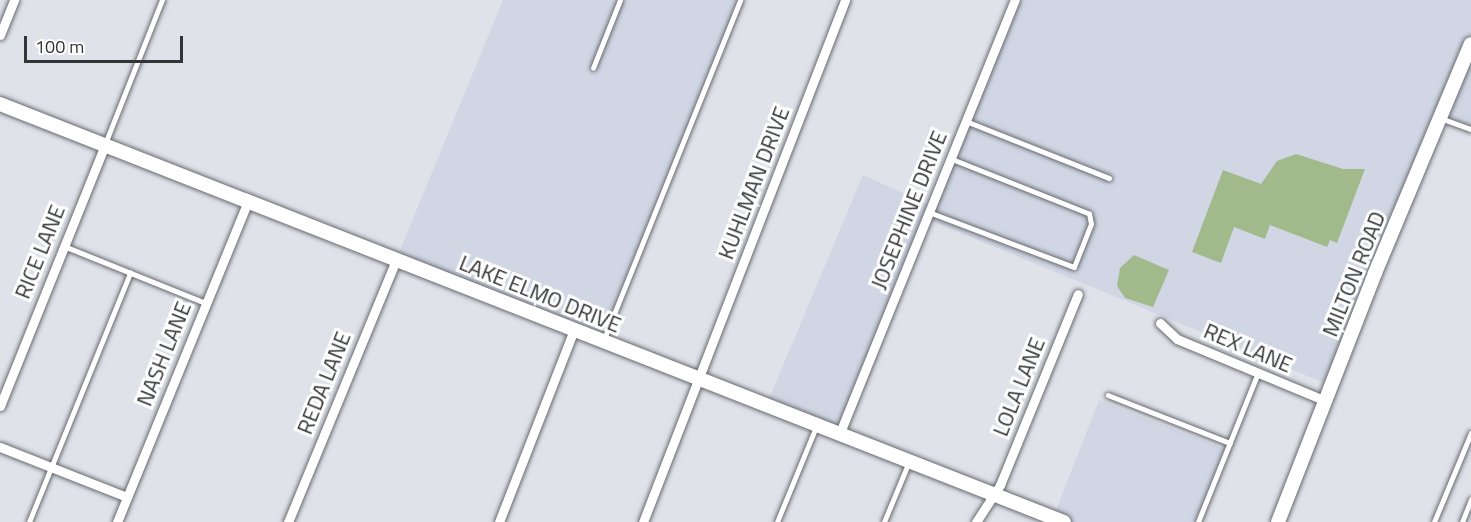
<!DOCTYPE html>
<html>
<head>
<meta charset="utf-8">
<style>
	body { margin:0 }
	#map { position:relative; width:1471px; height:522px; overflow:hidden; background:#dfe2e8; font-family:"Titillium Web",sans-serif }
	div>[style] { position:absolute }
	[style*='--x'] { left:calc(var(--x)*1px); top:calc(var(--y)*1px); width:calc(var(--w)*1px); rotate:calc(var(--a)*1deg) }
	.built>* { inset:0; background:#d0d6e4 }
	.green>* { inset:0; background:#a2b98c }
	.roads { filter:drop-shadow(0 0 2px #686a70) drop-shadow(0 0 2px #686a70) }
	.lane>* { height:4.5px; margin:-2.25px; padding:0 2.25px; transform-origin:2.25px; border-radius:2.25px; background:#fff }
	.street>* { height:9px; margin:-4.5px; padding:0 4.5px; transform-origin:4.5px; border-radius:4.5px; background:#fff }
	.secondary>* { height:14px; margin:-7px; padding:0 7px; transform-origin:7px; border-radius:7px; background:#fff }
	span { translate:-50% -50%; white-space:nowrap; text-align:center; line-height:1.15; -webkit-text-stroke:6px #fff; paint-order:stroke }
	.street-label { font-size:22px; color:#333436 }
	.scale { position:absolute; left:24px; top:36px; width:159px; height:27px; box-sizing:border-box; border:3px solid #333436; border-top:0; padding-left:8px; font-size:18px; line-height:21px; white-space:nowrap; color:#333436; -webkit-text-stroke:4px #fff; paint-order:stroke }
</style>
</head>
<body>
<div id="map">
	<div class="built">
		<i style="clip-path:polygon(503px 0,739px 0,603px 342px,396px 260px)"></i>
		<i style="clip-path:polygon(1015px 0,1471px 0,1471px 129px,1441px 118px,1332px 386px,927px 219px,839px 435px,766px 406px,863px 175px,931px 206px)"></i>
		<i style="clip-path:polygon(1099px 400px,1227px 450px,1198px 522px,1063px 522px,1053px 518px)"></i>
	</div>
	<div class="green">
		<i style="clip-path:polygon(1296px 154px,1343px 169px,1365px 169px,1337px 243px,1330px 240px,1327px 247px,1270px 225px,1265px 239px,1234px 227px,1221px 263px,1192px 252px,1223px 170px,1261px 184px,1277px 161px)"></i>
		<i style="clip-path:polygon(1134px 255px,1169px 270px,1153px 307px,1125px 298px,1117px 286px,1120px 268px)"></i>
	</div>
	<div class="roads">
		<div class="lane">
			<i style="--x:593;--y:68;--w:73;--a:-68.3"></i>
			<i style="--x:1443;--y:119;--w:30;--a:20"></i>
			<i style="--x:966;--y:121;--w:154;--a:21.7"></i>
			<i style="--x:105;--y:144;--w:155;--a:-68.4"></i>
			<i style="--x:929;--y:212;--w:155;--a:20.8"></i>
			<i style="--x:1074;--y:267;--w:46;--a:-68.4"></i>
			<i style="--x:1091;--y:224;--w:10;--a:-101"></i>
			<i style="--x:1089;--y:214;--w:149;--a:-158.3"></i>
			<i style="--x:64;--y:246;--w:153;--a:21.9"></i>
			<i style="--x:604;--y:339;--w:365;--a:-68.1"></i>
			<i style="--x:1108;--y:395;--w:131;--a:21.5"></i>
			<i style="--x:29;--y:522;--w:269;--a:-67.9"></i>
			<i style="--x:777;--y:522;--w:103;--a:-67.7"></i>
			<i style="--x:884;--y:522;--w:63;--a:-67.5"></i>
			<i style="--x:1198;--y:522;--w:158;--a:-68.1"></i>
			<i style="--x:1434;--y:522;--w:96;--a:-67.4"></i>
			<i style="--x:1462;--y:522;--w:24;--a:-68"></i>
		</div>
		<div class="street">
			<i style="--x:0;--y:35;--w:38;--a:-68"></i>
			<i style="--x:1160;--y:323;--w:23;--a:43"></i>
			<i style="--x:1177;--y:339;--w:161;--a:22.6"></i>
			<i style="--x:0;--y:406;--w:279;--a:-68.1"></i>
			<i style="--x:839;--y:435;--w:469;--a:-68"></i>
			<i style="--x:0;--y:447;--w:136;--a:21.5"></i>
			<i style="--x:117;--y:522;--w:347;--a:-67.8"></i>
			<i style="--x:288;--y:522;--w:283;--a:-67.6"></i>
			<i style="--x:499;--y:522;--w:206;--a:-68.7"></i>
			<i style="--x:643;--y:522;--w:560;--a:-68.84"></i>
			<i style="--x:976;--y:522;--w:44;--a:-57"></i>
			<i style="--x:1000;--y:485;--w:206;--a:-67.8"></i>
		</div>
		<div class="secondary">
			<i style="--x:0;--y:104;--w:1143;--a:21.45"></i>
			<i style="--x:1278;--y:522;--w:267;--a:-68.7"></i>
			<i style="--x:1375;--y:273;--w:248;--a:-67.3"></i>
		</div>
	</div>
	<div class="street-label">
		<span style="left:754px;top:183px;rotate:-69deg">KUHLMAN DRIVE</span>
		<span style="left:909px;top:210px;rotate:-68deg">JOSEPHINE DRIVE</span>
		<span style="left:40px;top:252px;rotate:-68deg">RICE LANE</span>
		<span style="left:1354px;top:274px;rotate:-68deg">MILTON ROAD</span>
		<span style="left:540px;top:294px;rotate:22deg">LAKE ELMO DRIVE</span>
		<span style="left:1248px;top:348px;rotate:23deg">REX LANE</span>
		<span style="left:164px;top:354px;rotate:-68deg">NASH LANE</span>
		<span style="left:324px;top:383px;rotate:-68deg">REDA LANE</span>
		<span style="left:1019px;top:387px;rotate:-68deg">LOLA LANE</span>
	</div>
	<div class="scale">100 m</div>
</div>
</body>
</html>
